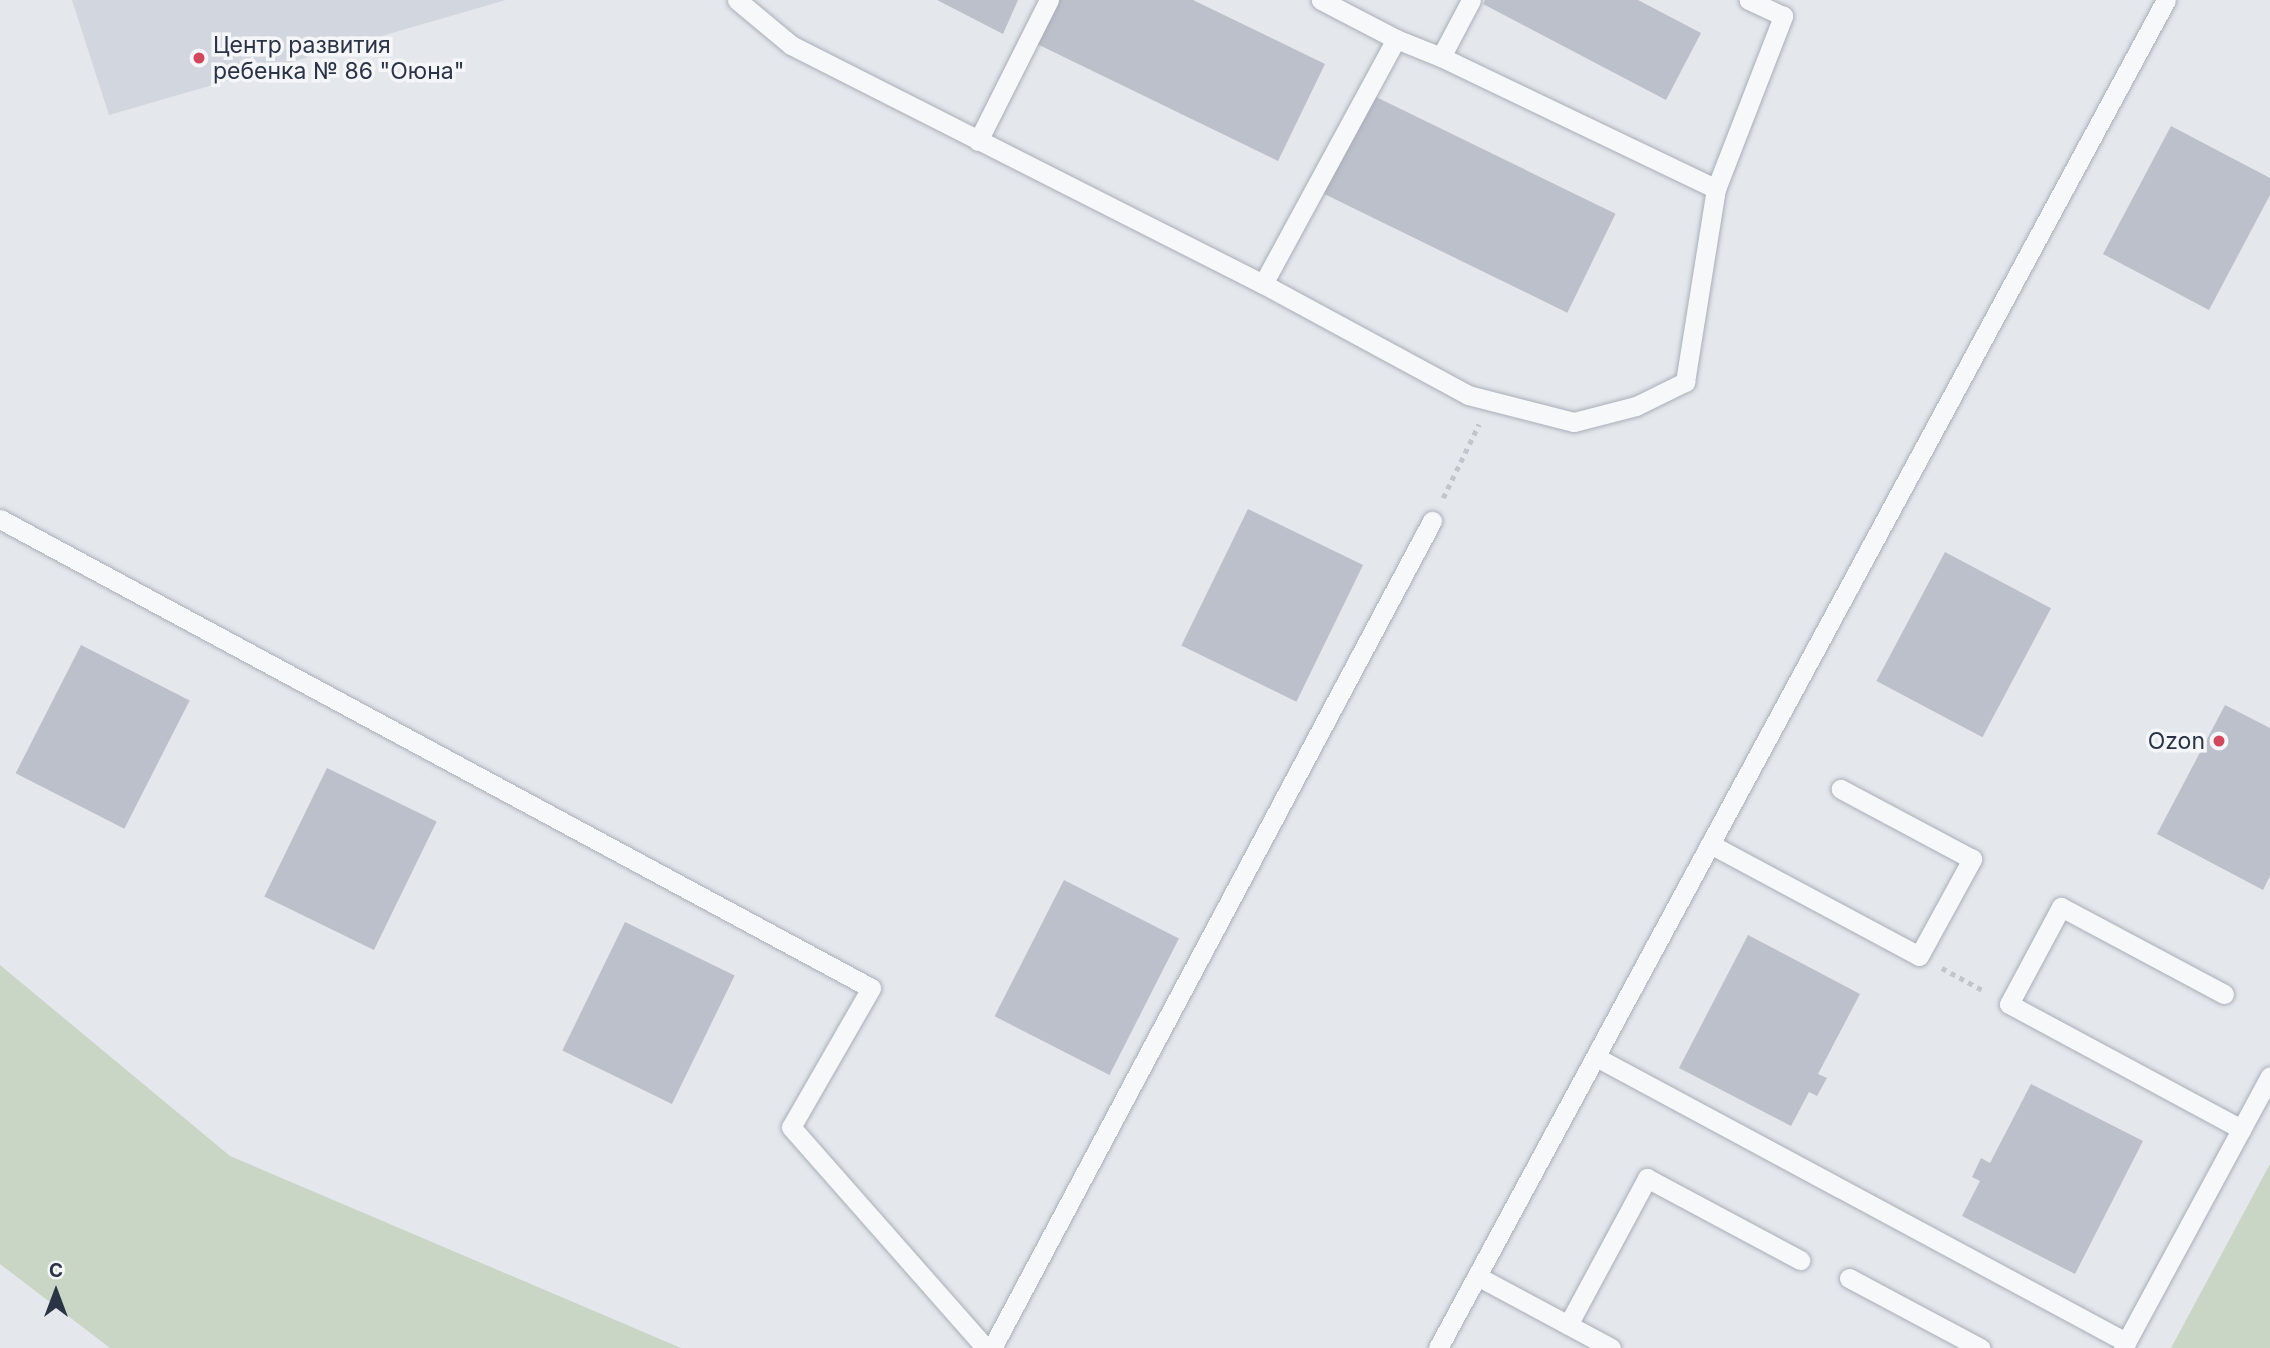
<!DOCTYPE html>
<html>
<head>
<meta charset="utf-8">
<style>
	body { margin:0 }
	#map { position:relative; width:2270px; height:1348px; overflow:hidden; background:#e4e7ec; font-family:Inter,sans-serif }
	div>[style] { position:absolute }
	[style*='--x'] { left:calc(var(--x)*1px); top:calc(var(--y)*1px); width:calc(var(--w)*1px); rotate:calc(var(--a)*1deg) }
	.built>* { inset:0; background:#d2d6de }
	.green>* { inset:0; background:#c9d6c5 }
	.building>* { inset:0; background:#bbc0ca; transform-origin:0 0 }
	.path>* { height:4.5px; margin-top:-2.25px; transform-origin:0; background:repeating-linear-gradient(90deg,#c2c5cb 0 5px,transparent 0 10px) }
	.roads { filter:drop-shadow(0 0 2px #a9aeb7) drop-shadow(0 0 2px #a9aeb7) }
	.service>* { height:19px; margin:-9.5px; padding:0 9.5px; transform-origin:9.5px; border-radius:9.5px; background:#f7f8fa }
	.dots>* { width:19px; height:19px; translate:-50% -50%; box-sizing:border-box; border:4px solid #f4f6f9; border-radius:50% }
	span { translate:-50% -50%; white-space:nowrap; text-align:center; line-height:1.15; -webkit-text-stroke:7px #f4f6f9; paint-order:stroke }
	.poi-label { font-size:23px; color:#2b3445 }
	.left { translate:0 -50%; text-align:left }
	.right { translate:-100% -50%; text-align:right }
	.north { position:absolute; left:21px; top:1257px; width:70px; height:70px; -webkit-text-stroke:5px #f4f6f9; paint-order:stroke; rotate:0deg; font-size:19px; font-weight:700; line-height:28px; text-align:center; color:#2b3445 }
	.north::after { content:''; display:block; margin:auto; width:24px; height:32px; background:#2b3445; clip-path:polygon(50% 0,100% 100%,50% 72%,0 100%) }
</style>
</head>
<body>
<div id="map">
	<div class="built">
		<i style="clip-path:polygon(72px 0,506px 0,109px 115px)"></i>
	</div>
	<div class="green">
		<i style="clip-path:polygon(0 965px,230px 1156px,681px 1348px,110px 1348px,0 1264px)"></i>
		<i style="clip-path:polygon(2270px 1164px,2270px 1348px,2171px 1348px)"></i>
	</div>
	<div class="building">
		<i style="clip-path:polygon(937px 0,1018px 0,1003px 34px)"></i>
		<i style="clip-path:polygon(1056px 0,1193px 0,1325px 64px,1278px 161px,1035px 43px)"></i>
		<i style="clip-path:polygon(1485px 0,1638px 0,1701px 33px,1666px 100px,1483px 4px)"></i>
		<i style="left:1372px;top:95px;width:271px;height:110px;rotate:26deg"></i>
		<i style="clip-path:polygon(2171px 126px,2270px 178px,2270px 195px,2209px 310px,2103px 254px)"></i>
		<i style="left:1248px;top:509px;width:128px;height:152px;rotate:26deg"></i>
		<i style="left:1945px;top:552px;width:120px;height:146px;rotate:28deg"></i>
		<i style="left:81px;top:645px;width:122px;height:144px;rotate:27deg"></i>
		<i style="clip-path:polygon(2225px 705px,2270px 728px,2270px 876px,2263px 890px,2157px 834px)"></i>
		<i style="left:327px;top:768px;width:122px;height:143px;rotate:26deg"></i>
		<i style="left:1064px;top:880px;width:129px;height:153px;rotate:27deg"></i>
		<i style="left:625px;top:922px;width:122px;height:143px;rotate:26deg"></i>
		<i style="clip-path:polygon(1748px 935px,1860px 994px,1818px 1074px,1827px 1078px,1817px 1096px,1809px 1092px,1791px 1126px,1679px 1068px)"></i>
		<i style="clip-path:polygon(2031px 1084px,2143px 1141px,2075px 1274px,1962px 1216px,1980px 1181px,1972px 1177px,1981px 1158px,1990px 1163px)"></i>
	</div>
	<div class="path">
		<i style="--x:1443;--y:498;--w:82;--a:-64.1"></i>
		<i style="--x:1942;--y:968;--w:50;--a:28.6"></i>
	</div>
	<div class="roads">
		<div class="service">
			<i style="--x:737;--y:0;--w:70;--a:39.8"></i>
			<i style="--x:791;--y:45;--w:529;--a:26.86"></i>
			<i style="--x:1263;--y:284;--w:233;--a:28.4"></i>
			<i style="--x:1468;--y:395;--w:109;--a:14.3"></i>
			<i style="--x:1574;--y:422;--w:64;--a:-14.5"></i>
			<i style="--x:1636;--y:406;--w:55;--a:-26.1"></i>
			<i style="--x:1685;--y:382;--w:195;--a:-80.9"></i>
			<i style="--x:1716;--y:189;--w:186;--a:-68.8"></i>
			<i style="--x:1783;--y:16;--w:38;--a:-155"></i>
			<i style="--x:1396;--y:39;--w:48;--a:21.8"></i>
			<i style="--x:1441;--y:57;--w:305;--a:25.6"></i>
			<i style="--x:1441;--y:57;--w:64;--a:-62.2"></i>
			<i style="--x:978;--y:141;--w:158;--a:-63.3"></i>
			<i style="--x:1263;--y:284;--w:279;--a:-61.5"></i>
			<i style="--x:1396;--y:39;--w:85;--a:-152.5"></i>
			<i style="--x:0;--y:519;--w:989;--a:28.3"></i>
			<i style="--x:871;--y:988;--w:160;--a:119.9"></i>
			<i style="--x:791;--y:1127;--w:295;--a:48.6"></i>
			<i style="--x:1710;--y:844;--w:237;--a:28.2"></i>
			<i style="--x:1919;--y:956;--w:111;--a:-61.3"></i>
			<i style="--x:1972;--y:859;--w:149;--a:-151.9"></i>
			<i style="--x:2224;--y:994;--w:185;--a:-151.9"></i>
			<i style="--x:2061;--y:907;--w:110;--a:118.2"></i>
			<i style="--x:2009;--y:1004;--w:264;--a:28.3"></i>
			<i style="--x:1596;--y:1057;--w:602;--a:28.27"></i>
			<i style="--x:1477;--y:1276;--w:152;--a:28.2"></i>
			<i style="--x:1849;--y:1278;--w:149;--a:28.1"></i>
			<i style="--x:1568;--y:1325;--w:167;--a:-61.7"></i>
			<i style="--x:1647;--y:1178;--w:174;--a:28.2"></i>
			<i style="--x:992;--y:1348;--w:937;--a:-61.99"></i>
			<i style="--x:1438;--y:1348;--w:1532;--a:-61.63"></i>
			<i style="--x:2123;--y:1348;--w:309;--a:-61.6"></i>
		</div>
	</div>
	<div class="dots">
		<i style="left:199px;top:58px;background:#d1495b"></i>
		<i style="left:2219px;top:741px;background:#d1495b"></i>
	</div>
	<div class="poi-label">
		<span class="left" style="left:213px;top:58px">Центр развития<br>ребенка № 86 "Оюна"</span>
		<span class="right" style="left:2205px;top:741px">Ozon</span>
	</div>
	<div class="north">С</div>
</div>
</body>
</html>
